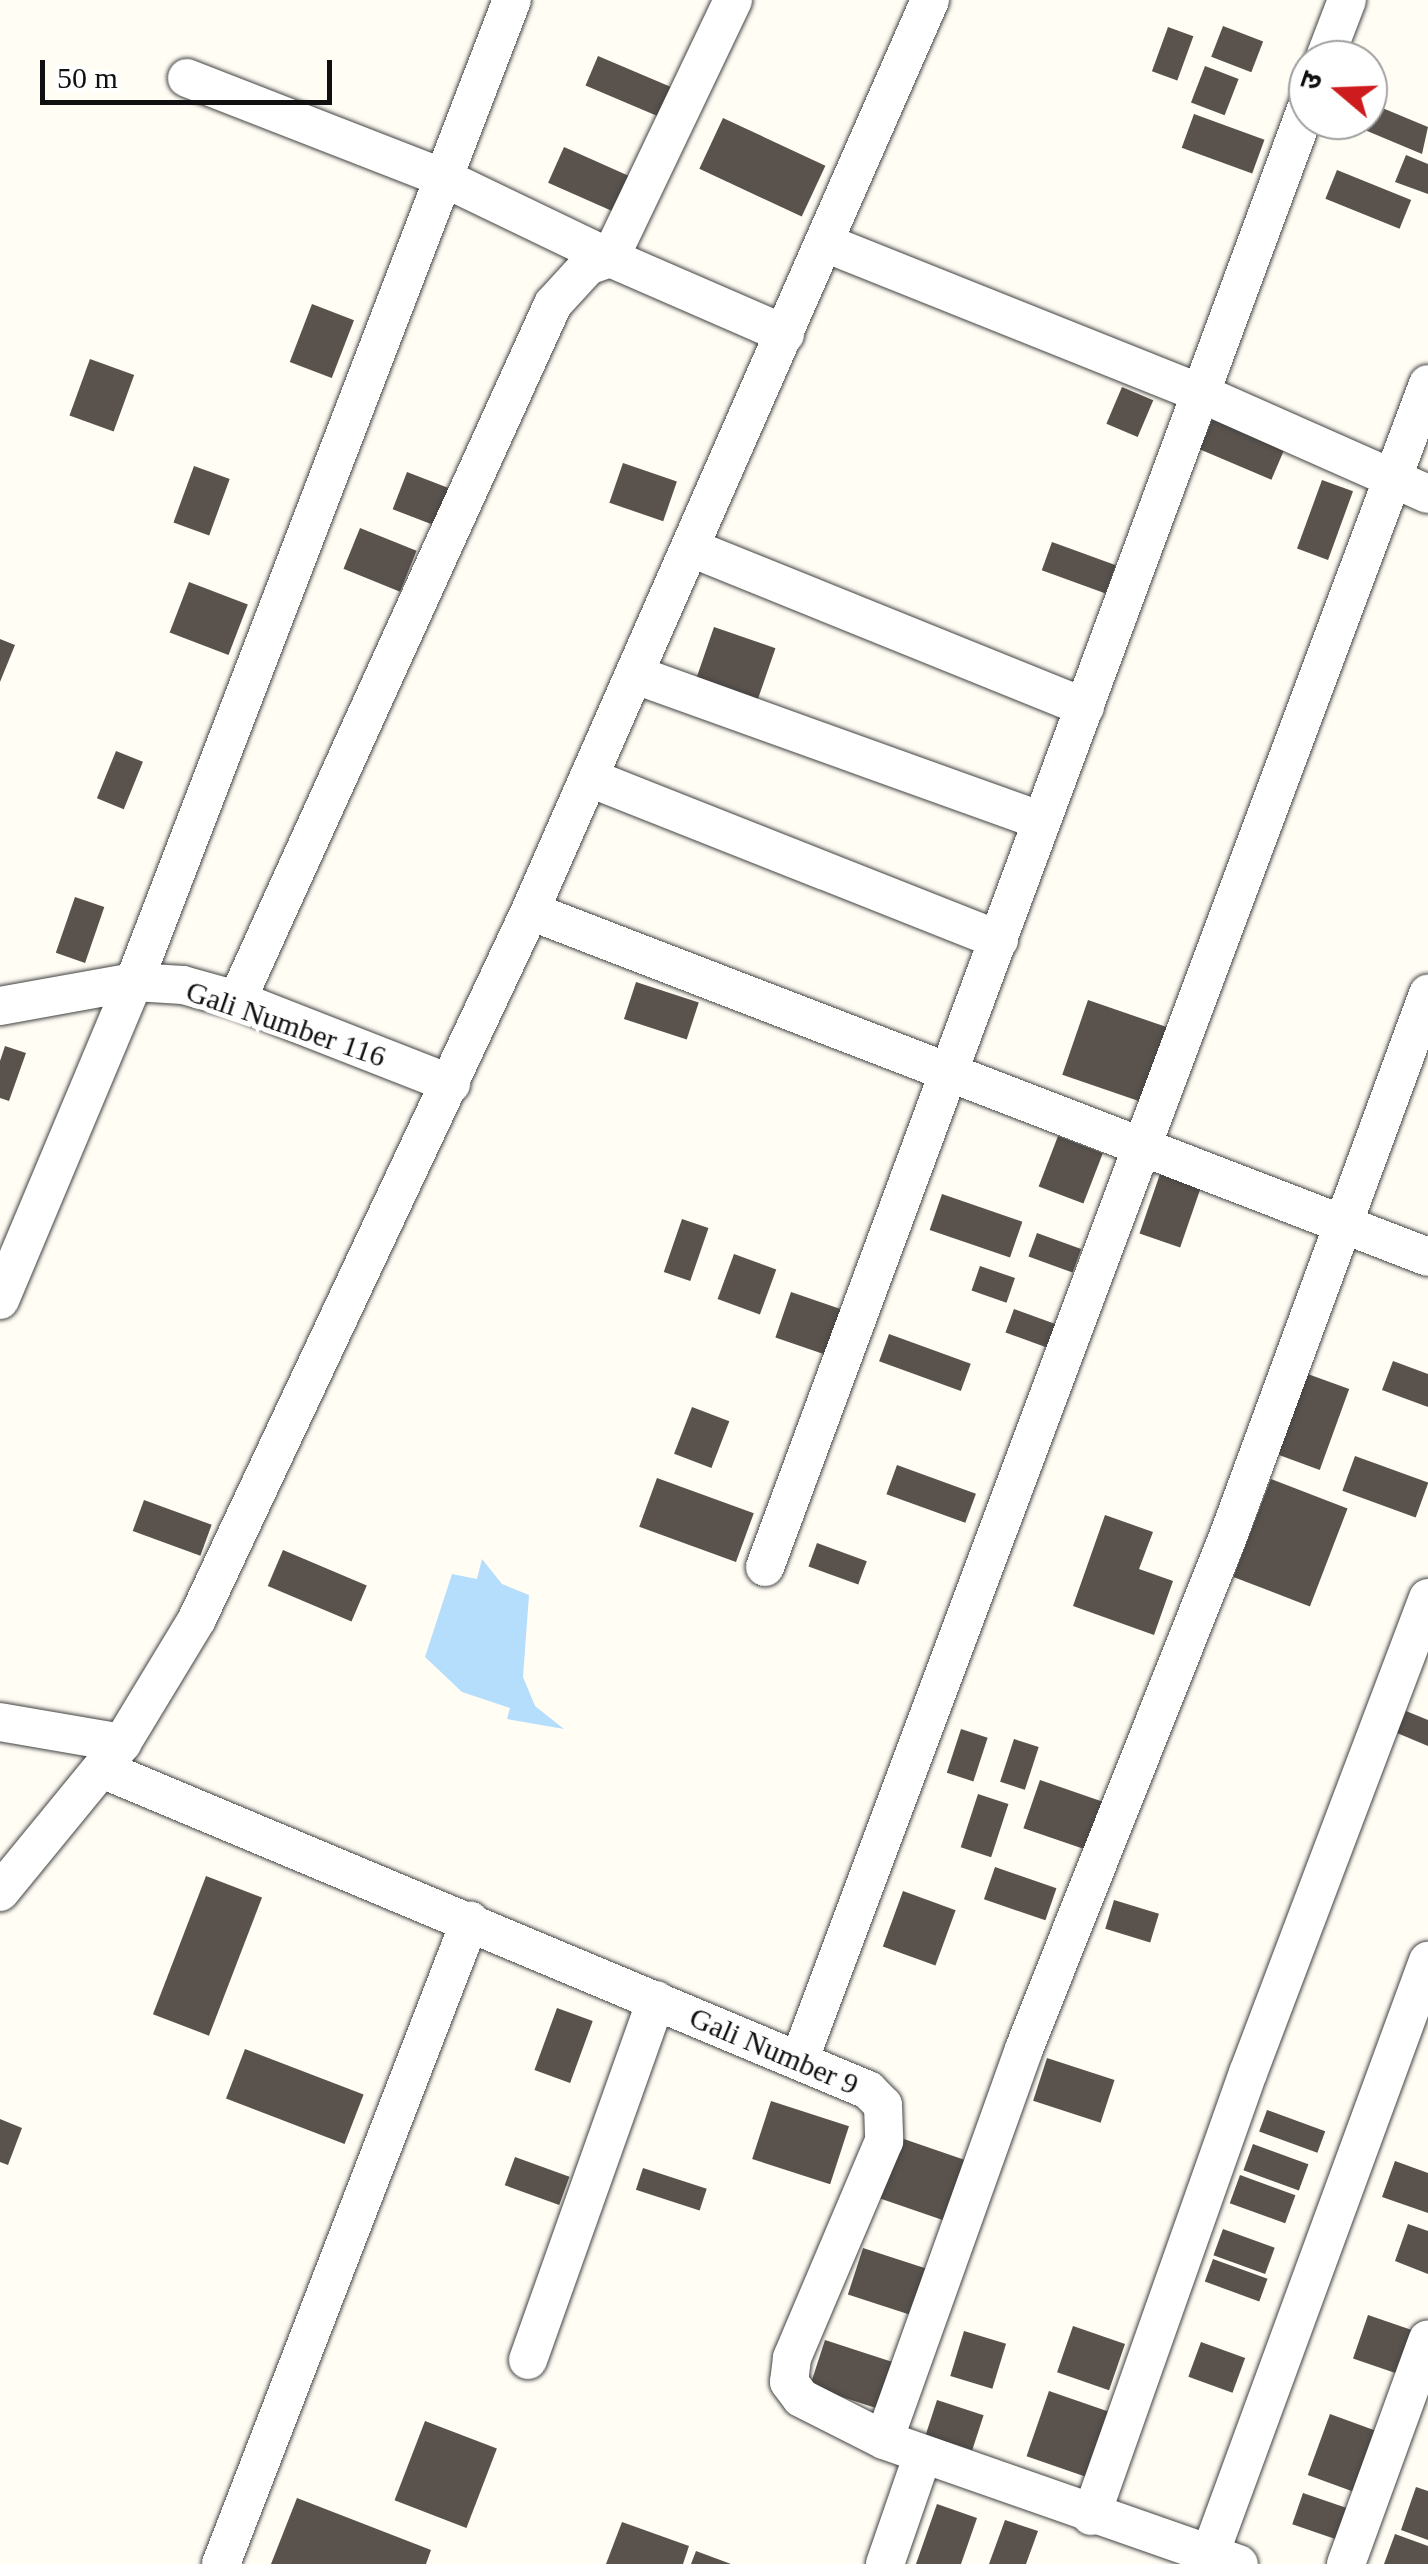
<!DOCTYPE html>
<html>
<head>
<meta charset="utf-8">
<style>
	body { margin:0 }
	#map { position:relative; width:1428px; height:2564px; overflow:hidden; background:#fffdf4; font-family:"Times New Roman","Noto Sans Devanagari",serif }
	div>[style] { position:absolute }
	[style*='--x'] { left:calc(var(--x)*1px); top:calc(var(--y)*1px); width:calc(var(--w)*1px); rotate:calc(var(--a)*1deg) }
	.water>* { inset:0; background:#b4defb }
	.building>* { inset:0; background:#5a524c; transform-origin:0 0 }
	.roads { filter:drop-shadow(0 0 2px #434343) drop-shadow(0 0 2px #434343) }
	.minor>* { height:38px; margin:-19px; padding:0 19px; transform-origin:19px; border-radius:19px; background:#fff }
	span { translate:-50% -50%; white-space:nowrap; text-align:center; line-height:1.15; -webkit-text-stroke:10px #fff; paint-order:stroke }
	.street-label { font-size:30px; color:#101010 }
	.north { position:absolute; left:1288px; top:40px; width:100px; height:100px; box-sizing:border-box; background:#fff; border:2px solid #9f9f9f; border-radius:50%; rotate:289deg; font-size:28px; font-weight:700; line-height:40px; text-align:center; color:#101010 }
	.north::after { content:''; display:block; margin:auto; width:35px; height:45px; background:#ce1b1d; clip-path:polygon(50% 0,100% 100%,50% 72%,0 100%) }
	.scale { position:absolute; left:40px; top:60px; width:292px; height:45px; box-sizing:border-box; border:5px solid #101010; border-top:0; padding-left:12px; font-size:30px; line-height:35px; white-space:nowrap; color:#101010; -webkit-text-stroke:8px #fff; paint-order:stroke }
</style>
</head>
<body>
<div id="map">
	<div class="water">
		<i style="clip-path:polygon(482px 1559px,502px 1584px,529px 1595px,523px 1677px,535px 1706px,564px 1729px,507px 1719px,510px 1708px,462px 1692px,425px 1657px,452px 1574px,477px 1579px)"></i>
	</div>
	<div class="building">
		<i style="left:1223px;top:26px;width:43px;height:33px;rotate:21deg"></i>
		<i style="left:1168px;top:27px;width:27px;height:47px;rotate:20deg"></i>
		<i style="left:598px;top:56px;width:87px;height:32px;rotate:23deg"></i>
		<i style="left:1205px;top:66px;width:36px;height:39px;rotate:21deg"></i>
		<i style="clip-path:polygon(1368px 102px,1428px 127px,1422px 154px,1341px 120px,1368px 120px)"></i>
		<i style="left:1194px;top:114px;width:75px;height:36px;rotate:20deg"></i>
		<i style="left:723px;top:118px;width:113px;height:56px;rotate:25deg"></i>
		<i style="left:564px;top:147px;width:78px;height:39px;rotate:24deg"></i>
		<i style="clip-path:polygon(1406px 155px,1428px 164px,1428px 194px,1395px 182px)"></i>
		<i style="left:1337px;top:170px;width:80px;height:31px;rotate:22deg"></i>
		<i style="left:312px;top:304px;width:45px;height:62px;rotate:21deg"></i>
		<i style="left:90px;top:359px;width:47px;height:60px;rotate:20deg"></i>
		<i style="left:1122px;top:387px;width:34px;height:40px;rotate:23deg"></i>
		<i style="left:1218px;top:406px;width:78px;height:47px;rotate:23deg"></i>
		<i style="left:623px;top:463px;width:57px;height:42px;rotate:19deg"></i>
		<i style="left:194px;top:466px;width:38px;height:60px;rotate:20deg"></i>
		<i style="left:407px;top:472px;width:50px;height:40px;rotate:21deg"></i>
		<i style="left:1322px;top:480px;width:33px;height:73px;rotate:20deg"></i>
		<i style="left:360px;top:528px;width:61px;height:44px;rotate:22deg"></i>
		<i style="left:1052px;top:542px;width:68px;height:30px;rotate:20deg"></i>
		<i style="left:189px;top:582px;width:63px;height:54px;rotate:21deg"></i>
		<i style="left:714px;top:627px;width:65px;height:56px;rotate:19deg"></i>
		<i style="clip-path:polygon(0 639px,15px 645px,0 682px)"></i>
		<i style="left:116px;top:751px;width:29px;height:51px;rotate:22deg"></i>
		<i style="left:75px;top:897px;width:31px;height:59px;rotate:19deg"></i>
		<i style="left:636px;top:982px;width:66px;height:39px;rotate:18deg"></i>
		<i style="left:1088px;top:1000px;width:90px;height:79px;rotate:19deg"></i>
		<i style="clip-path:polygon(5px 1046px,26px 1053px,9px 1101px,0 1098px,0 1061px)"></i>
		<i style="left:1058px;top:1136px;width:48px;height:54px;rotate:21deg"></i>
		<i style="left:1160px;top:1174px;width:43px;height:63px;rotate:19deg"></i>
		<i style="left:942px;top:1194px;width:85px;height:38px;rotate:19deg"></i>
		<i style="left:682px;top:1219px;width:28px;height:56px;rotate:19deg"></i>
		<i style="left:1037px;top:1233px;width:47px;height:25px;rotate:20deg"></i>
		<i style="left:734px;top:1254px;width:45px;height:48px;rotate:20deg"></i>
		<i style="left:980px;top:1266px;width:37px;height:26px;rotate:19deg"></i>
		<i style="left:791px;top:1292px;width:57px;height:48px;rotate:19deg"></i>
		<i style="left:1014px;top:1309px;width:44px;height:25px;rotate:20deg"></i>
		<i style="left:889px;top:1334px;width:87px;height:29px;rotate:20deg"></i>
		<i style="clip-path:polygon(1393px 1361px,1428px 1374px,1428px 1407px,1382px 1390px)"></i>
		<i style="left:1305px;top:1373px;width:47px;height:86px;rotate:20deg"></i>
		<i style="left:692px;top:1407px;width:40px;height:50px;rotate:21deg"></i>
		<i style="left:1355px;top:1456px;width:78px;height:37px;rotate:20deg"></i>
		<i style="left:897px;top:1465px;width:84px;height:31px;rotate:20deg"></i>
		<i style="left:657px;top:1478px;width:103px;height:52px;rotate:20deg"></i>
		<i style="left:1271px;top:1479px;width:82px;height:105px;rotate:21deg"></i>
		<i style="left:144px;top:1500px;width:72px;height:33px;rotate:20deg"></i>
		<i style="clip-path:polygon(1105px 1515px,1153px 1532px,1139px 1569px,1173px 1581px,1154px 1635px,1073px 1606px)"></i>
		<i style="left:817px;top:1543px;width:53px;height:25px;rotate:20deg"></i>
		<i style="left:283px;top:1550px;width:91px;height:39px;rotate:23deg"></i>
		<i style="clip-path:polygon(1406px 1711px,1428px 1720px,1428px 1746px,1397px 1733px)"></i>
		<i style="left:961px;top:1729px;width:28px;height:46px;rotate:18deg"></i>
		<i style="left:1014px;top:1739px;width:26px;height:45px;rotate:18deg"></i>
		<i style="left:1040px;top:1780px;width:68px;height:51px;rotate:19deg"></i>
		<i style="left:978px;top:1794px;width:32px;height:56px;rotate:18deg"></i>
		<i style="left:995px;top:1867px;width:65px;height:34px;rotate:19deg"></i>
		<i style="left:206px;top:1876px;width:60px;height:148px;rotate:21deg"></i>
		<i style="left:903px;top:1891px;width:56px;height:59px;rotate:20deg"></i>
		<i style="left:1114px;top:1900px;width:47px;height:30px;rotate:17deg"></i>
		<i style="left:557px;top:2008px;width:38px;height:66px;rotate:20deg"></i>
		<i style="left:245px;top:2049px;width:127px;height:53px;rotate:21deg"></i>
		<i style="left:1047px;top:2058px;width:71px;height:45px;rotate:18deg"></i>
		<i style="left:771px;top:2101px;width:82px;height:61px;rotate:18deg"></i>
		<i style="left:1267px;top:2110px;width:62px;height:23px;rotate:20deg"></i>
		<i style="clip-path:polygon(0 2119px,22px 2128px,8px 2165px,0 2162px)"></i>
		<i style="left:901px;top:2138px;width:73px;height:64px;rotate:19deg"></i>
		<i style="left:1253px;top:2144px;width:59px;height:28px;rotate:20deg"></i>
		<i style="left:515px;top:2157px;width:58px;height:30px;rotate:20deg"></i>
		<i style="clip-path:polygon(1395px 2161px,1428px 2173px,1428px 2213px,1382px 2197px)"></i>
		<i style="left:643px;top:2168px;width:67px;height:23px;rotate:18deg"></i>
		<i style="left:1240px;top:2175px;width:59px;height:30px;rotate:20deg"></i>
		<i style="clip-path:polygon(1408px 2224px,1428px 2231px,1428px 2274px,1395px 2261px)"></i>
		<i style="left:1223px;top:2229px;width:55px;height:28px;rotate:20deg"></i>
		<i style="left:863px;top:2248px;width:76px;height:49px;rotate:18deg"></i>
		<i style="left:1213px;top:2259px;width:58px;height:24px;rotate:20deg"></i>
		<i style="left:1368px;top:2315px;width:54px;height:46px;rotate:19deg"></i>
		<i style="left:1073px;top:2326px;width:55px;height:49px;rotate:19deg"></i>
		<i style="left:964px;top:2331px;width:44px;height:47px;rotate:17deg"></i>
		<i style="left:825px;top:2340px;width:71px;height:49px;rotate:18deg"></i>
		<i style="left:1201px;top:2342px;width:47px;height:37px;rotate:20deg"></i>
		<i style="left:1049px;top:2391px;width:65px;height:69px;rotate:19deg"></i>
		<i style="left:937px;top:2400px;width:49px;height:37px;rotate:18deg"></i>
		<i style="left:1330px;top:2414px;width:56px;height:65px;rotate:20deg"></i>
		<i style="left:425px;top:2421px;width:77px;height:85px;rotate:21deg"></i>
		<i style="clip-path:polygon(1416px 2487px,1428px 2491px,1428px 2540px,1401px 2530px)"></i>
		<i style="left:1303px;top:2493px;width:54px;height:33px;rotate:19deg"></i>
		<i style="clip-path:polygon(297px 2498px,431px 2550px,426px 2564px,271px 2564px)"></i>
		<i style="clip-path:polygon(937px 2504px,977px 2518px,961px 2564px,916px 2564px)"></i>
		<i style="clip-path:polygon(1005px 2520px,1038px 2531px,1026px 2564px,989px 2564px)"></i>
		<i style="clip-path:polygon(622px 2522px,689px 2546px,683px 2564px,606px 2564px)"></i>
		<i style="clip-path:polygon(1395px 2534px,1428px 2546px,1428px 2564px,1384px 2564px)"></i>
		<i style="clip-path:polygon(696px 2551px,731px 2564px,691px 2564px)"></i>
	</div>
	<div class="roads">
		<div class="minor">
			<i style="--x:1324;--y:60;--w:64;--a:-69"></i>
			<i style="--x:187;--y:78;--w:276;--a:21.3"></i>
			<i style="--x:444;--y:178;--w:184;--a:25.7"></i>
			<i style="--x:610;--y:258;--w:191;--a:23.5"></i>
			<i style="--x:825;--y:243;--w:404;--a:21.8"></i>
			<i style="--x:1200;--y:393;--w:249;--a:23.9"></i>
			<i style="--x:691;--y:548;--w:425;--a:22"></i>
			<i style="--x:636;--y:675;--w:431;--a:19.8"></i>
			<i style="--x:590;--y:778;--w:440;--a:21.6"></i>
			<i style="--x:530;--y:911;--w:962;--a:21.07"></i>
			<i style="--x:237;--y:1000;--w:764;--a:-65.58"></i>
			<i style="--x:553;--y:304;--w:52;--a:-47.4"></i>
			<i style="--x:588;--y:266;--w:23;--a:-20"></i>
			<i style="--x:610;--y:258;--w:286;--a:-64.5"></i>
			<i style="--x:0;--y:1006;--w:136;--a:-10.2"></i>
			<i style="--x:134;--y:982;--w:49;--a:3.5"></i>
			<i style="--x:183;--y:985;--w:56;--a:15.5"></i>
			<i style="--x:237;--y:1000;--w:230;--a:21.4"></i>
			<i style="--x:0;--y:1300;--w:345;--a:-67.2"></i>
			<i style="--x:134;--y:982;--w:1052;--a:-68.95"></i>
			<i style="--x:765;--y:1567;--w:1561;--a:-69.64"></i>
			<i style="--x:0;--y:1722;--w:124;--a:9.8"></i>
			<i style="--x:102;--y:1769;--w:831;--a:22.74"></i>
			<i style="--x:868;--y:2090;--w:21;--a:45"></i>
			<i style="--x:883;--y:2105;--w:36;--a:88"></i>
			<i style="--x:884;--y:2141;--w:236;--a:113"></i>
			<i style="--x:792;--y:2358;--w:24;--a:97"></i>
			<i style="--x:789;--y:2382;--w:20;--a:53"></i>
			<i style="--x:801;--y:2398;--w:93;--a:26.8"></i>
			<i style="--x:884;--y:2440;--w:376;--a:19.3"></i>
			<i style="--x:0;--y:1892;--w:193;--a:-50.7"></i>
			<i style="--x:122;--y:1743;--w:145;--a:-58.8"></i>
			<i style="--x:197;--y:1619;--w:782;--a:-64.81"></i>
			<i style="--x:530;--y:911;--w:995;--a:-66.29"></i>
			<i style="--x:799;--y:2061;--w:1791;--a:-69.44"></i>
			<i style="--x:528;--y:2360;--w:382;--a:-70.4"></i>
			<i style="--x:884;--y:2440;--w:415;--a:-70.3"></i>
			<i style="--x:1024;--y:2049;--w:554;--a:-68.29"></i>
			<i style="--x:1229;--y:1534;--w:576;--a:-69.77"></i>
			<i style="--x:1091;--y:2516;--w:470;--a:-70.5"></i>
			<i style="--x:1248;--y:2073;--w:508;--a:-69.25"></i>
			<i style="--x:1210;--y:2554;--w:632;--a:-69.82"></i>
			<i style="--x:221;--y:2564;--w:690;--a:-68.83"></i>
			<i style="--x:885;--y:2564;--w:116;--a:-70.9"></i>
			<i style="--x:1346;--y:2564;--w:239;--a:-70"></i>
		</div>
	</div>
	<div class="street-label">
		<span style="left:286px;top:1024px;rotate:19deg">Gali Number 116</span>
		<span style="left:774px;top:2051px;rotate:23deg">Gali Number 9</span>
	</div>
	<div class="north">उ</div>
	<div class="scale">50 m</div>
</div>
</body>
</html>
